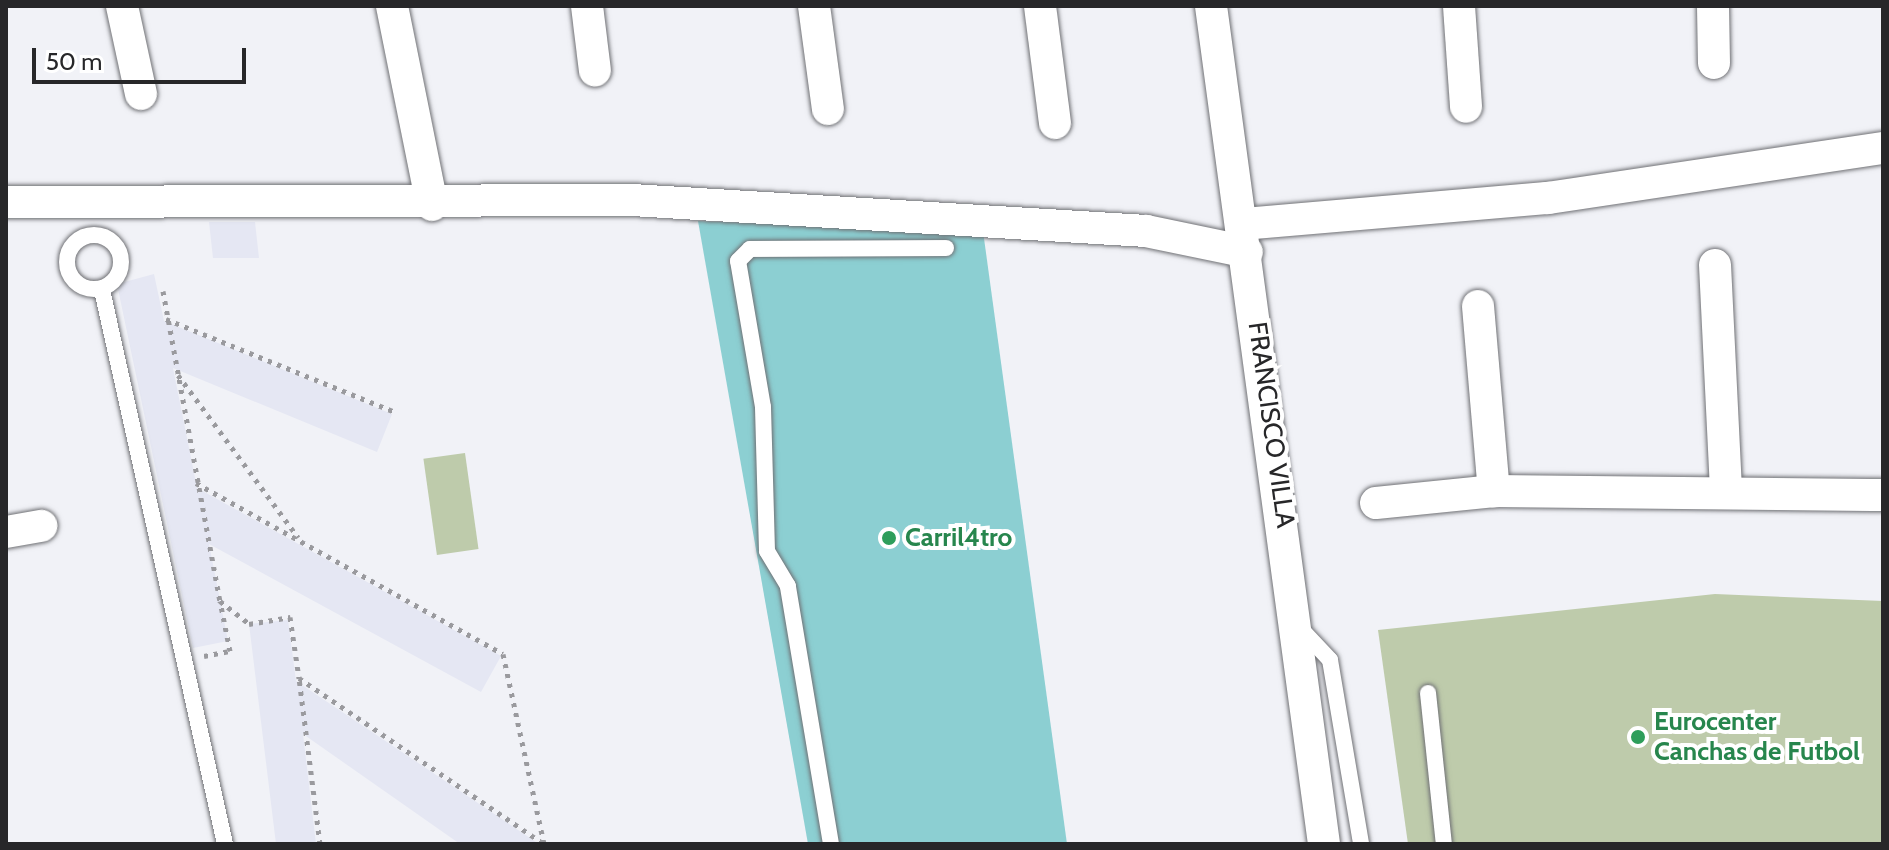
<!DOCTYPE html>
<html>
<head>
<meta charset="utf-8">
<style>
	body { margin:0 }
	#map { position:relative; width:1889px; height:850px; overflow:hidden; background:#f1f2f7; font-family:Cabin,sans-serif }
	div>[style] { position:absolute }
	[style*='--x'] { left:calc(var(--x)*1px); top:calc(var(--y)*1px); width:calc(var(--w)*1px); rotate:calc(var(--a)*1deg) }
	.built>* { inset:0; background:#e5e7f3 }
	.green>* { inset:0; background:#becbab; transform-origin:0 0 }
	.water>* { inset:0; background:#8ccfd2 }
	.path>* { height:5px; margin-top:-2.5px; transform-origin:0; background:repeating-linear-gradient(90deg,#9a9a9e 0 4px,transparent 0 10px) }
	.roads { filter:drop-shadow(0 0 2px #707175) drop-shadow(0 0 2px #707175) }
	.service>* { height:16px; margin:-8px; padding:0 8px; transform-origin:8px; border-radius:8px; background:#fff }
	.service>.ring { margin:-8px; padding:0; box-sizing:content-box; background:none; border:16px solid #fff; border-radius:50% }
	.minor>* { height:32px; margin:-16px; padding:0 16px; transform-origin:16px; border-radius:16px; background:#fff }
	.dots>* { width:22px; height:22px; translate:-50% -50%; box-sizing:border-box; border:4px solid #fff; border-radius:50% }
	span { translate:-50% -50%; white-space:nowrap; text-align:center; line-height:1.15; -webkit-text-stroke:8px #fff; paint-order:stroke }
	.street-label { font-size:26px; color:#272729 }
	.leisure-label { font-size:26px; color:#27864d; font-weight:700 }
	.left { translate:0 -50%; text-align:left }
	.frame { position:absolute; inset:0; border:8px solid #272729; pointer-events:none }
	.scale { position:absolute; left:32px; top:48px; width:214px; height:36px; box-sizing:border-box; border:4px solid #272729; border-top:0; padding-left:10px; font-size:24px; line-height:28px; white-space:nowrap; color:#272729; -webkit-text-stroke:6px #fff; paint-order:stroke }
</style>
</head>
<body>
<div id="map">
	<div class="built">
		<i style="clip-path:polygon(209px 222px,255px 222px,259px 258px,213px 258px)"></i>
		<i style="clip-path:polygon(154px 274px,164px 321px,392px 414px,377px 452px,173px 368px,197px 488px,501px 656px,481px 692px,209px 544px,228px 641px,193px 648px,117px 284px)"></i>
		<i style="clip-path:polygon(288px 620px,296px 681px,539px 844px,460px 844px,303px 734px,316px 844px,276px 844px,249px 624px)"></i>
	</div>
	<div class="green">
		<i style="left:465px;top:453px;width:97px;height:42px;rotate:82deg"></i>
		<i style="clip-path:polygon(1715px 594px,1883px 601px,1883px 844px,1408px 844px,1378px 630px)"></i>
	</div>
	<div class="water">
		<i style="clip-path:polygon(698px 221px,983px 231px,1067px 844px,808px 844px)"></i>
	</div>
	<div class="path">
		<i style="--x:163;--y:291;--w:315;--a:79.6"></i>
		<i style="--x:220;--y:601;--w:37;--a:38"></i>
		<i style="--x:249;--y:624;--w:42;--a:-9.7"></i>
		<i style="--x:290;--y:617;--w:62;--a:81.6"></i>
		<i style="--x:166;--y:319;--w:245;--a:22.1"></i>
		<i style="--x:178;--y:375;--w:202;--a:53.5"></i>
		<i style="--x:196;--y:483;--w:351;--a:29.1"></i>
		<i style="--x:503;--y:654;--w:194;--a:77.8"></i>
		<i style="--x:204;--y:656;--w:26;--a:-11"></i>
		<i style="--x:230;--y:651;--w:51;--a:-101.3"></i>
		<i style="--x:320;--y:844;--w:167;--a:-97.2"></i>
		<i style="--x:299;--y:678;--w:296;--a:34.1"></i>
	</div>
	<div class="roads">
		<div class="service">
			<i class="ring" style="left:67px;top:235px;width:38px;height:38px"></i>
			<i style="--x:102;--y:290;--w:567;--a:77.48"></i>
			<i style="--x:1300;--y:628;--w:44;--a:46.8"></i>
			<i style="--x:1330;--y:660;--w:187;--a:80.4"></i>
			<i style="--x:1428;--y:693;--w:152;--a:84"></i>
			<i style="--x:831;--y:844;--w:262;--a:-99.5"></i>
			<i style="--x:788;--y:586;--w:41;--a:-121"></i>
			<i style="--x:767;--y:551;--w:144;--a:-91.6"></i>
			<i style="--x:763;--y:407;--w:148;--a:-99.7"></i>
			<i style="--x:738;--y:261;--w:17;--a:-45"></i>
			<i style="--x:750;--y:249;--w:196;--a:-0.3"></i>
		</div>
		<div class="minor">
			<i style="--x:122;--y:6;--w:90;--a:77.8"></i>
			<i style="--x:392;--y:6;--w:203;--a:78.6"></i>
			<i style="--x:587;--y:6;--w:65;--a:83"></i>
			<i style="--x:814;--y:6;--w:104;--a:82.3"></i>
			<i style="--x:1040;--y:6;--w:118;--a:82.7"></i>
			<i style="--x:1211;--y:6;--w:846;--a:82.32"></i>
			<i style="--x:1459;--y:6;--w:101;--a:86"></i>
			<i style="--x:1713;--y:6;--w:57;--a:89"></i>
			<i style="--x:6;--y:202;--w:626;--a:-0.18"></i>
			<i style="--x:632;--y:200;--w:515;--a:3.45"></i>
			<i style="--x:1146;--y:231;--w:103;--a:11.7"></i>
			<i style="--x:1243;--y:224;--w:306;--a:-4.9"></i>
			<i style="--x:1548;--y:198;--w:339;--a:-8.5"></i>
			<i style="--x:1715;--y:265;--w:228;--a:87.2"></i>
			<i style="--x:1478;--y:306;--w:186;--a:85.1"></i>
			<i style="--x:1376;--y:503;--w:119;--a:-5.8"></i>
			<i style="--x:1494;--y:491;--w:389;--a:0.6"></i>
			<i style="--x:6;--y:532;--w:36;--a:-10"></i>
		</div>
	</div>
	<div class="dots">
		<i style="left:889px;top:538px;background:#2e9e5b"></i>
		<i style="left:1638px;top:737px;background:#2e9e5b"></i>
	</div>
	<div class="street-label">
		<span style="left:1271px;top:425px;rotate:82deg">FRANCISCO VILLA</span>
	</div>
	<div class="leisure-label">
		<span class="left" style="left:905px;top:538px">Carril4tro</span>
		<span class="left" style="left:1654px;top:737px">Eurocenter<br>Canchas de Futbol</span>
	</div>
	<div class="frame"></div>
	<div class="scale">50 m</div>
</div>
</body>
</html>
